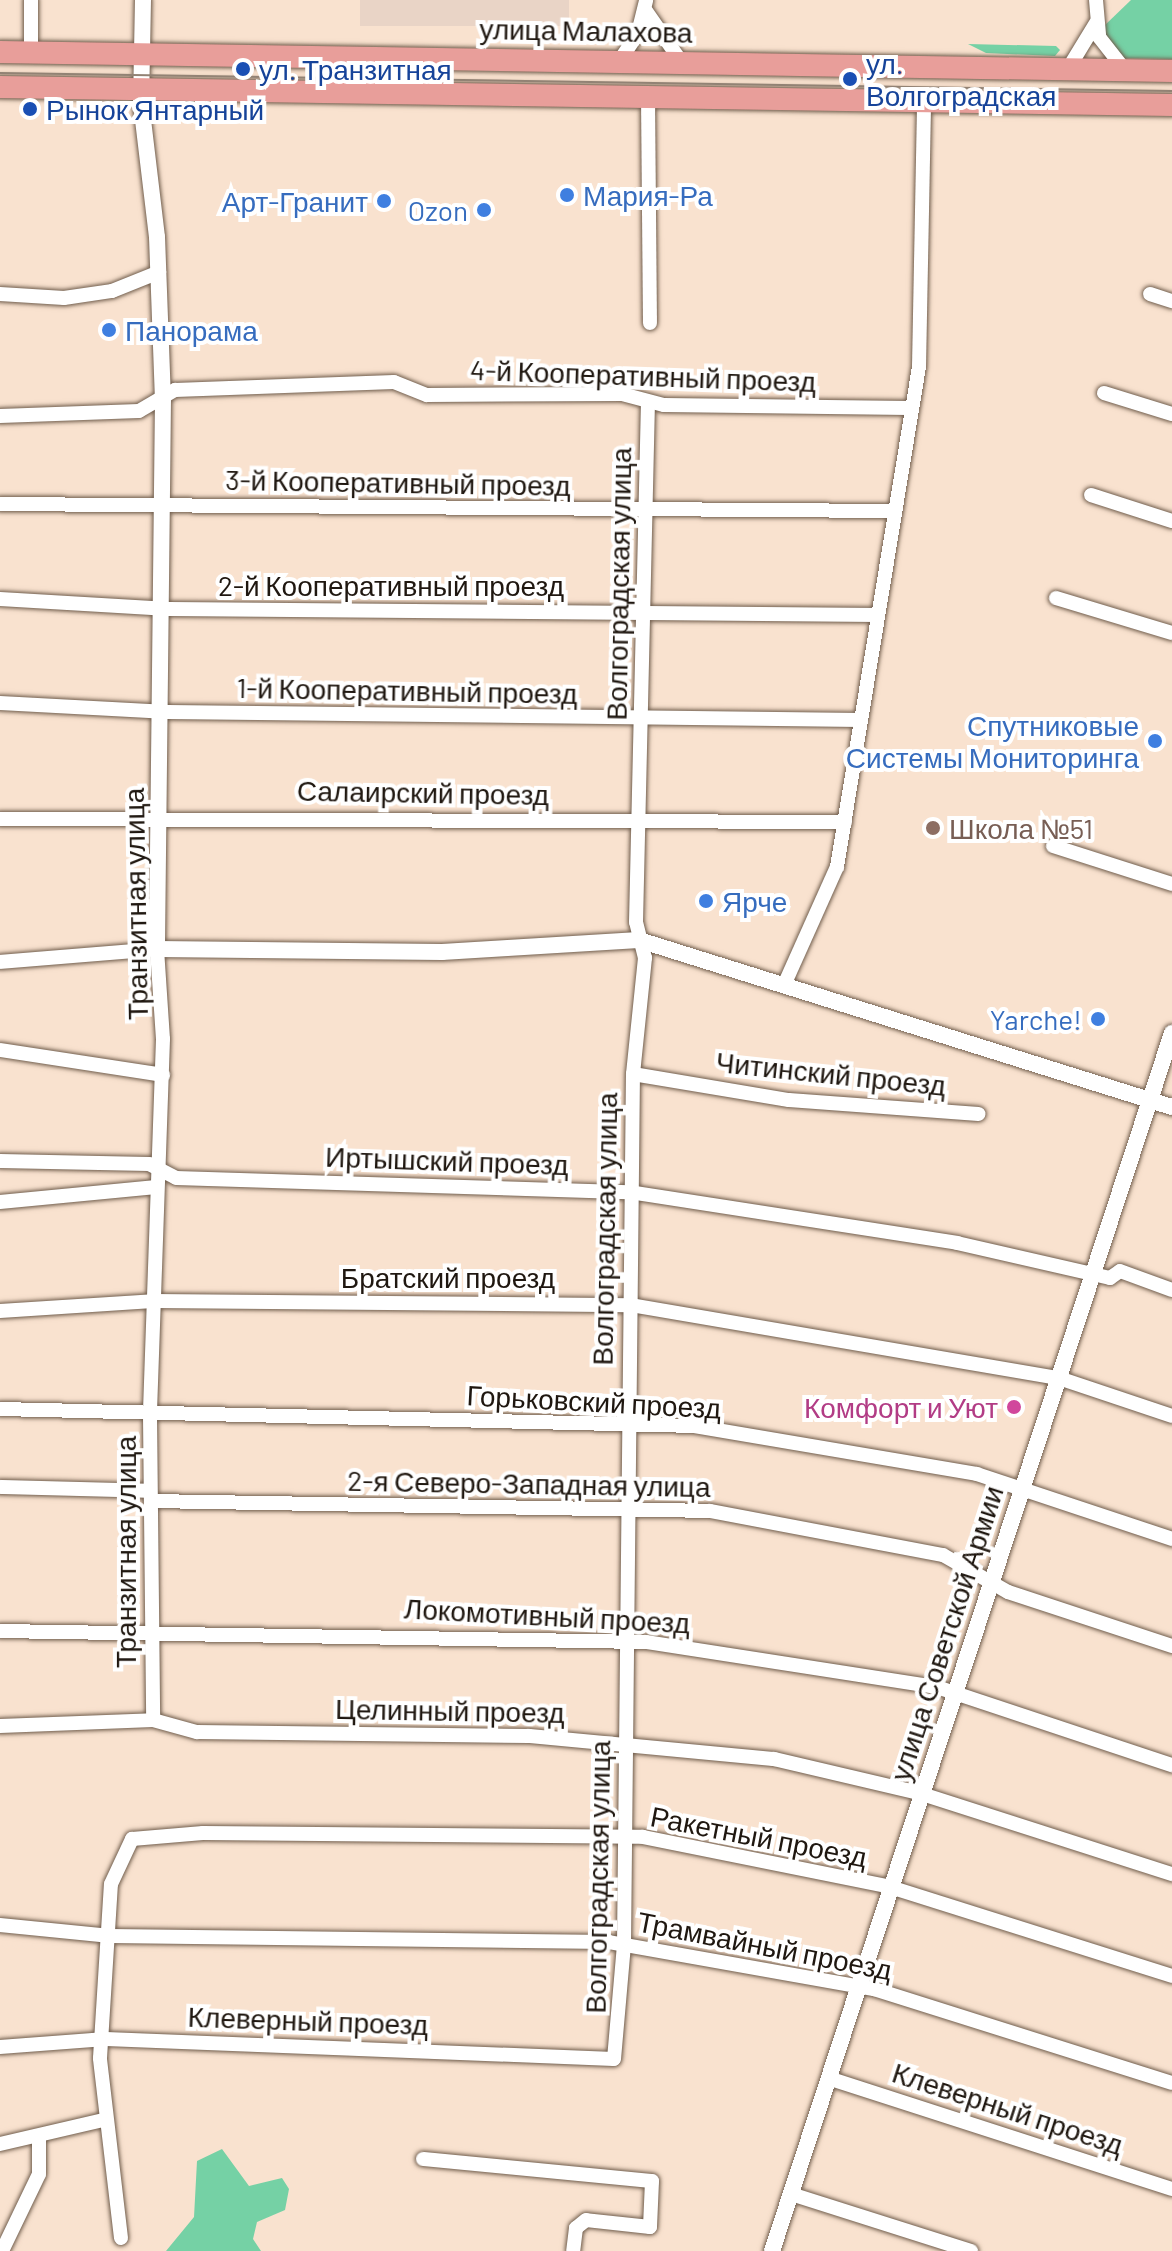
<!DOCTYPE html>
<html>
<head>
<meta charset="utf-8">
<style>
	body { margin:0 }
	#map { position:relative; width:1172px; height:2251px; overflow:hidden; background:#f9e2cf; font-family:Barlow,sans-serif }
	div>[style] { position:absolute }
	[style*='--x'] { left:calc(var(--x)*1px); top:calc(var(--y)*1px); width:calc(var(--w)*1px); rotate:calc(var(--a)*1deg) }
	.commercial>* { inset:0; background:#e9d4c6; transform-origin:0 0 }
	.green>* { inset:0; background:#75d1a5 }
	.roads { filter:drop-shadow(0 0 2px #705d4c) drop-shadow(0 0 2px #705d4c) }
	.minor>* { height:14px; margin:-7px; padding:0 7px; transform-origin:7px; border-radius:7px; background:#fff }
	.tertiary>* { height:16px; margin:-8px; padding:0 8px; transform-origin:8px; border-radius:8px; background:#fff }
	.primary>* { height:22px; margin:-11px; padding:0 11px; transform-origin:11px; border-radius:11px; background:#e89e9a }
	.tram>* { height:2px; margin:-1px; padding:0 1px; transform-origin:1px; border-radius:1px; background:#928274 }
	.dots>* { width:22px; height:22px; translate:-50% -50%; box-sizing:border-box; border:4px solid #fff; border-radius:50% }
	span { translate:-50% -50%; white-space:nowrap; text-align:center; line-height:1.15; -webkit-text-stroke:8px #fff; paint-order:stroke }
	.street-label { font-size:28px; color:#1f1710 }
	.transit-label { font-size:28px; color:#164399 }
	.left { translate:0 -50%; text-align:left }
	.shop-label { font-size:28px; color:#366cbe }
	.right { translate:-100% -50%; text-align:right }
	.education-label { font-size:28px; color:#785e54 }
	.hotel-label { font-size:28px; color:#b23c85 }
</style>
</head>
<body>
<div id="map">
	<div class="commercial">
		<i style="left:360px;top:0;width:209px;height:26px"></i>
	</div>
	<div class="green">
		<i style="clip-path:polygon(1131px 0,1172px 0,1172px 59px,1122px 58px,1107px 45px,1104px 26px)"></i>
		<i style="clip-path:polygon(968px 44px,1056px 46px,1060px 50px,1055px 56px,986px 53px)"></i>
		<i style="clip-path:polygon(222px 2149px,249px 2186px,282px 2178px,289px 2189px,285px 2210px,257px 2222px,253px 2239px,261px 2251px,166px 2251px,194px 2217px,197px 2161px)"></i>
	</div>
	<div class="roads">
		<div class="minor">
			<i style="--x:31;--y:0;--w:52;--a:90"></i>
			<i style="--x:1096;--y:0;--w:37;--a:85"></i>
			<i style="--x:1099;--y:37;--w:42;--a:51.8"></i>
			<i style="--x:646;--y:11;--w:60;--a:55.2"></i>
			<i style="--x:620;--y:60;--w:32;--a:-56"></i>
			<i style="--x:638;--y:33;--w:34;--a:-76"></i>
			<i style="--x:1068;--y:69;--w:54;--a:-58.7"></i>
			<i style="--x:648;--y:97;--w:226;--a:89.5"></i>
			<i style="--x:0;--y:294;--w:64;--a:3.6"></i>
			<i style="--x:64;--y:298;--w:49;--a:-8.3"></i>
			<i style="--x:112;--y:291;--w:51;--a:-22"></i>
			<i style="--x:1150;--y:294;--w:23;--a:18"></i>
			<i style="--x:1104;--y:393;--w:71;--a:17.2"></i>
			<i style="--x:0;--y:416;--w:139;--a:-2.1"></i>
			<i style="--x:139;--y:411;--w:42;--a:-30.3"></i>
			<i style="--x:175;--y:390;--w:219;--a:-2.1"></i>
			<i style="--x:394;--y:382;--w:35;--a:22"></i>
			<i style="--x:427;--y:395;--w:195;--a:-0.3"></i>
			<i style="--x:622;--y:394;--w:43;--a:14.7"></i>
			<i style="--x:664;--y:405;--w:245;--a:0.7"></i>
			<i style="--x:1091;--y:495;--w:85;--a:17.8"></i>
			<i style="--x:0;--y:504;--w:892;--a:0.45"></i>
			<i style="--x:1056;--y:598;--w:121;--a:16.8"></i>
			<i style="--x:0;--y:599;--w:169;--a:3.4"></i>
			<i style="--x:169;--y:609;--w:709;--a:0.48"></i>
			<i style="--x:0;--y:703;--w:168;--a:3.1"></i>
			<i style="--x:168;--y:712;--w:693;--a:0.66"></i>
			<i style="--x:0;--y:819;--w:845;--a:0.2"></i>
			<i style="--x:1053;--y:846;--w:125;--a:17.7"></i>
			<i style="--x:0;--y:962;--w:158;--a:-4.7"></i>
			<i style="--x:157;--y:949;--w:90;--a:86.2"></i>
			<i style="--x:163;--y:1039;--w:377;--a:92"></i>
			<i style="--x:150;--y:1416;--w:304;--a:89.4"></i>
			<i style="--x:785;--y:983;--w:127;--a:-65.9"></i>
			<i style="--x:837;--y:867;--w:507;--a:-80.69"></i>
			<i style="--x:919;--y:367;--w:266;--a:-88.9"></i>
			<i style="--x:0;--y:1050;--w:165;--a:8.7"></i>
			<i style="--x:633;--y:1074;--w:158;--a:9.5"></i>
			<i style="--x:789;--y:1100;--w:190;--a:4.2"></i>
			<i style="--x:0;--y:1161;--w:149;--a:1.2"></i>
			<i style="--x:149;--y:1164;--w:30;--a:27"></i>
			<i style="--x:176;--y:1178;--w:453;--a:1.8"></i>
			<i style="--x:629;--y:1192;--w:332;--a:8.8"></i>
			<i style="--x:957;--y:1243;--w:157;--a:12.9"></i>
			<i style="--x:1110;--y:1278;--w:12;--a:-35"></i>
			<i style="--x:1120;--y:1271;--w:55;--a:20.1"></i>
			<i style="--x:0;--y:1202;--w:157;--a:-5.5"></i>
			<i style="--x:0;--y:1311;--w:153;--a:-3.7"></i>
			<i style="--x:153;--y:1301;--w:478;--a:0.5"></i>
			<i style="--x:631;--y:1305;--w:434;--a:9.7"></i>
			<i style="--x:1059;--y:1378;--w:119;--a:18.6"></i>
			<i style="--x:0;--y:1409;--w:694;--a:1.4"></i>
			<i style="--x:694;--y:1426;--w:287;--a:9.6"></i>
			<i style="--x:977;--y:1474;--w:206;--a:18.4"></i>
			<i style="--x:0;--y:1487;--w:150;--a:1.5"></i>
			<i style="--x:151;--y:1501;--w:559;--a:1.02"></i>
			<i style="--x:710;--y:1511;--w:237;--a:10.7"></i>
			<i style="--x:943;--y:1555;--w:75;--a:29.6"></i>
			<i style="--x:1008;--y:1592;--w:173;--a:18.2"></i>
			<i style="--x:0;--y:1631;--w:646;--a:0.98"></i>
			<i style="--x:646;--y:1642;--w:294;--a:8.8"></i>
			<i style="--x:937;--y:1687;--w:248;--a:18.4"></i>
			<i style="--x:0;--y:1726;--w:153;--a:-2.2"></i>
			<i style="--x:153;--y:1720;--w:46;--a:15.3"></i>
			<i style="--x:197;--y:1732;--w:332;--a:0.7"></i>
			<i style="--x:529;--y:1736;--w:246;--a:5.4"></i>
			<i style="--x:774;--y:1759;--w:149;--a:13.2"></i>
			<i style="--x:919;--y:1793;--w:266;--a:17.8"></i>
			<i style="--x:0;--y:1925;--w:111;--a:5.7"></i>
			<i style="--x:110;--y:1936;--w:499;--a:0.7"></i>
			<i style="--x:609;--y:1942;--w:269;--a:10.1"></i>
			<i style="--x:874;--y:1989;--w:312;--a:17.5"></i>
			<i style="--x:0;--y:2047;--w:106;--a:-4.3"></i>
			<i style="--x:106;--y:2039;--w:508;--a:2.25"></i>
			<i style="--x:614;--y:2059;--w:114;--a:-85"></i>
			<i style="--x:624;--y:1945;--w:871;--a:-89.41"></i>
			<i style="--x:633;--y:1074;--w:117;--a:-84.1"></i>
			<i style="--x:645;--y:958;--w:37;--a:-104"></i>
			<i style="--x:636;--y:922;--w:520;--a:-88.68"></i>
			<i style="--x:828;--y:2078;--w:361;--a:17.9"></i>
			<i style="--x:0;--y:2144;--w:106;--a:-13.1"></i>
			<i style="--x:423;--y:2159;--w:230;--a:5.5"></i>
			<i style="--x:652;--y:2181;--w:46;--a:92.5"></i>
			<i style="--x:650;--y:2227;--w:64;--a:-173.8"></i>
			<i style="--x:586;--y:2220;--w:13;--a:141"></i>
			<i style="--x:576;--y:2228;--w:23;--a:97"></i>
			<i style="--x:791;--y:2194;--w:189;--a:17.6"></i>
			<i style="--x:121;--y:2238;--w:181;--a:-96.7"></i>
			<i style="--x:100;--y:2058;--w:174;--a:-86.4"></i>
			<i style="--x:111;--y:1884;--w:50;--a:-65"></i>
			<i style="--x:132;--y:1839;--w:71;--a:-4.8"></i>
			<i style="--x:203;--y:1833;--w:440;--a:0.5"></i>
			<i style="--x:643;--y:1837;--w:252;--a:11.4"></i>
			<i style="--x:890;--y:1887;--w:296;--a:17.5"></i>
			<i style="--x:2;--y:2251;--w:85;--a:-64.3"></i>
			<i style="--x:39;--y:2174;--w:38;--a:-90"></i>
		</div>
		<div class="tertiary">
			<i style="--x:143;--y:0;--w:103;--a:91.1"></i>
			<i style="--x:141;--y:103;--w:135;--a:83.2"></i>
			<i style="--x:157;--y:237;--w:162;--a:87.9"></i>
			<i style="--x:163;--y:399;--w:550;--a:90.63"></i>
			<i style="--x:157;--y:949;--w:285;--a:0.6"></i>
			<i style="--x:442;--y:952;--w:197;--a:-3.5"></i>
			<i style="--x:639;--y:940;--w:559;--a:17.4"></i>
			<i style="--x:772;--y:2251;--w:1282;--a:-71.82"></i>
		</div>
		<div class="primary">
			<i style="--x:0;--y:52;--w:1172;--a:0.93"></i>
			<i style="--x:0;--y:87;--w:1172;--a:0.88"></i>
		</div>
	</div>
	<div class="tram">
		<i style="--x:0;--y:73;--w:1172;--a:0.88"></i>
	</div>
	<div class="dots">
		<i style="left:243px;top:69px;background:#1a4fb4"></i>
		<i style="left:850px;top:79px;background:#1a4fb4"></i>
		<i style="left:30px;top:109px;background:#1a4fb4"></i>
		<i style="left:567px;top:195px;background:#3f7fe0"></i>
		<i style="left:384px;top:201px;background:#3f7fe0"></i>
		<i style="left:484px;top:210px;background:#3f7fe0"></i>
		<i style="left:109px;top:330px;background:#3f7fe0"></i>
		<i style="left:1155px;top:741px;background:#3f7fe0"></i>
		<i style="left:933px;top:828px;background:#8d6e63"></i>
		<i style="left:706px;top:901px;background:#3f7fe0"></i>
		<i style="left:1098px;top:1019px;background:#3f7fe0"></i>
		<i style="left:1014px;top:1407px;background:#d1479c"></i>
	</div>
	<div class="street-label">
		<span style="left:586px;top:30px;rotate:1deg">улица Малахова</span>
		<span style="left:643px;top:375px;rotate:2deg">4-й Кооперативный проезд</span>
		<span style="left:398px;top:482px;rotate:1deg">3-й Кооперативный проезд</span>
		<span style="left:618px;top:584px;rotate:-89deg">Волгоградская улица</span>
		<span style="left:391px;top:585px">2-й Кооперативный проезд</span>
		<span style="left:407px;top:690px;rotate:1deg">1-й Кооперативный проезд</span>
		<span style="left:423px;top:792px;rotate:1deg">Салаирский проезд</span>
		<span style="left:135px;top:904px;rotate:-91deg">Транзитная улица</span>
		<span style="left:831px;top:1073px;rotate:6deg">Читинский проезд</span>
		<span style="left:447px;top:1160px;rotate:2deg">Иртышский проезд</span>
		<span style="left:604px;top:1229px;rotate:-89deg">Волгоградская улица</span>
		<span style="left:448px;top:1277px">Братский проезд</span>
		<span style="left:594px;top:1401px;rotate:3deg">Горьковский проезд</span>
		<span style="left:529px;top:1483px;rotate:1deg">2-я Северо-Западная улица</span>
		<span style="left:125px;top:1552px;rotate:-90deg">Транзитная улица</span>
		<span style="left:547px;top:1615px;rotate:3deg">Локомотивный проезд</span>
		<span style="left:946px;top:1633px;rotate:-72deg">улица Советской Армии</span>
		<span style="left:450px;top:1710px;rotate:1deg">Целинный проезд</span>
		<span style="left:759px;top:1836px;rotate:11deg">Ракетный проезд</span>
		<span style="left:597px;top:1877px;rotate:-89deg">Волгоградская улица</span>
		<span style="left:765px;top:1945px;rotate:11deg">Трамвайный проезд</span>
		<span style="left:308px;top:2020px;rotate:2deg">Клеверный проезд</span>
		<span style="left:1008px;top:2108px;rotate:18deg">Клеверный проезд</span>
	</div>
	<div class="transit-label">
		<span class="left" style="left:866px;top:79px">ул.<br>Волгоградская</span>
		<span class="left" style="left:259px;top:69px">ул. Транзитная</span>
		<span class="left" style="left:46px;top:109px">Рынок Янтарный</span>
	</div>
	<div class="shop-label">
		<span class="left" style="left:583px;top:195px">Мария-Ра</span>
		<span class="right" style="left:368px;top:201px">Арт-Гранит</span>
		<span class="right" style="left:468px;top:210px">Ozon</span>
		<span class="left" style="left:125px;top:330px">Панорама</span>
		<span class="right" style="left:1139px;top:741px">Спутниковые<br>Системы Мониторинга</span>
		<span class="left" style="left:722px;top:901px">Ярче</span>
		<span class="right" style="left:1082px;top:1019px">Yarche!</span>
	</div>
	<div class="education-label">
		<span class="left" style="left:949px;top:828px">Школа №51</span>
	</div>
	<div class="hotel-label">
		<span class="right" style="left:998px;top:1407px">Комфорт и Уют</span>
	</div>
</div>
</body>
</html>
